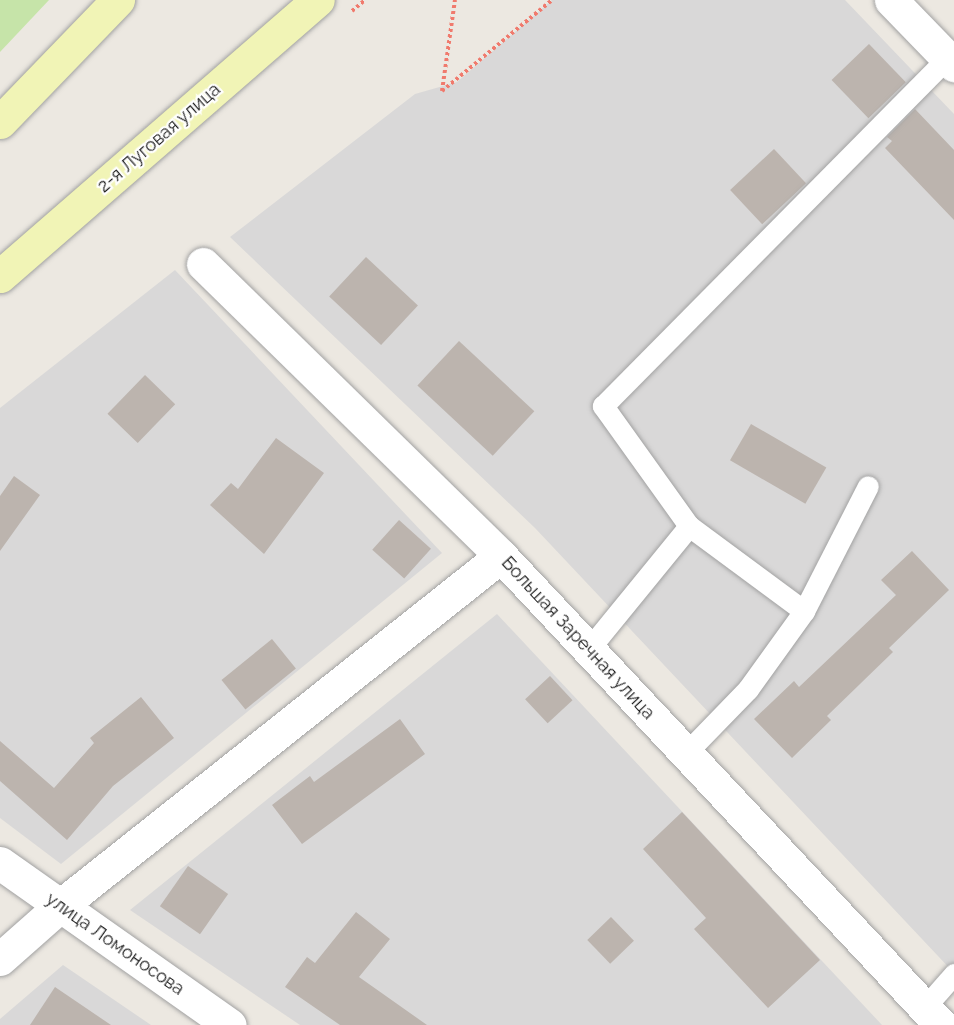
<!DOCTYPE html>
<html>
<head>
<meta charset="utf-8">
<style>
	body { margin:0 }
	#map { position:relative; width:954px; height:1025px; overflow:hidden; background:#ece8e1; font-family:Raleway,sans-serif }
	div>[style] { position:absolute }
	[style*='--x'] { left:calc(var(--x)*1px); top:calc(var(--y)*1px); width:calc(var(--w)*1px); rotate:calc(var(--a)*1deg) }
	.residential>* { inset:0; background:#d9d8d8 }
	.grass>* { inset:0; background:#c6e4a9 }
	.building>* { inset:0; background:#bcb4ae; transform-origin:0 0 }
	.path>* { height:4px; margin-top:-2px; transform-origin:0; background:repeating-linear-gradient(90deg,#f07a6d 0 3px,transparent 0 6px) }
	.roads { filter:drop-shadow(0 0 2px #a2a2a2) drop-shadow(0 0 2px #a2a2a2) }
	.service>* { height:21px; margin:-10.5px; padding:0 10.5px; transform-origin:10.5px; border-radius:10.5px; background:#fff }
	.minor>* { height:33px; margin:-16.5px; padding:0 16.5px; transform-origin:16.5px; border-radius:16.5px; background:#fff }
	.secondary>* { height:33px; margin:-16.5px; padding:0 16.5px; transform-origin:16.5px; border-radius:16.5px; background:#f1f4b6 }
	span { translate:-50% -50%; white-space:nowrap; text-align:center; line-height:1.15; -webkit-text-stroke:4.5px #fff; paint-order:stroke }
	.street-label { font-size:18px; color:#1b1b1b }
</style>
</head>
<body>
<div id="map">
	<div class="residential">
		<i style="clip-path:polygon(552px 0,845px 0,954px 114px,954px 973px,535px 528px,230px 237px,415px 94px,457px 82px)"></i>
		<i style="clip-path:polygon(175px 270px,442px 553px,61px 864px,0 818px,0 408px)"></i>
		<i style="clip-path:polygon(497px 614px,882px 1025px,300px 1025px,130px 910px)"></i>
		<i style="clip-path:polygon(63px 965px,151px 1025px,0 1025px,0 1019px)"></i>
	</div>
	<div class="grass">
		<i style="clip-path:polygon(0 0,49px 0,0 52px)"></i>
	</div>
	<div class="building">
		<i style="left:869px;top:44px;width:53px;height:52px;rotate:46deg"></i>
		<i style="clip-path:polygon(915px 109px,954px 150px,954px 220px,885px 148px,892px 141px,887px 137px)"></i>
		<i style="left:774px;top:149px;width:47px;height:60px;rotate:47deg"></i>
		<i style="left:366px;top:257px;width:71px;height:54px;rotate:43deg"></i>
		<i style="left:459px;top:341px;width:103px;height:61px;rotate:43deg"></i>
		<i style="left:145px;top:375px;width:42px;height:54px;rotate:44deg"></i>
		<i style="left:751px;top:424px;width:87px;height:42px;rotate:30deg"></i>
		<i style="clip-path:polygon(276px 438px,324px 473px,264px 554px,210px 505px,231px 483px,238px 489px)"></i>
		<i style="clip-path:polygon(14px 476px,40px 495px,0 551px,0 496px)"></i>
		<i style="left:399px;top:520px;width:43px;height:40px;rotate:42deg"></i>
		<i style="clip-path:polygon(912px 551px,949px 590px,889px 648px,893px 652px,827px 716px,831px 720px,792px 758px,754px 719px,794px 681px,799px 687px,896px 595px,881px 580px)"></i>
		<i style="left:272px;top:639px;width:38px;height:65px;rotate:51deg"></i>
		<i style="left:550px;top:676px;width:33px;height:34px;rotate:47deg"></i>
		<i style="clip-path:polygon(141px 697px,174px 738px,113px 786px,67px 840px,0 781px,0 741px,54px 788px,94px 743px,90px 738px)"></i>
		<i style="clip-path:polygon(400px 719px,425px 754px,302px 844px,272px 805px,310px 776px,314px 782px)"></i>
		<i style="clip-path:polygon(682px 812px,820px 960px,768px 1008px,694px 929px,706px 918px,643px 849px)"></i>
		<i style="left:188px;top:866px;width:49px;height:49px;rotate:35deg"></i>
		<i style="clip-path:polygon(356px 912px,390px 939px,359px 977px,427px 1025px,340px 1025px,285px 987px,307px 957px,315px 963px)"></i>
		<i style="left:611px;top:917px;width:33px;height:33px;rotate:46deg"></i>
		<i style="clip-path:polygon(55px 987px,111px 1025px,30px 1025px)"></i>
	</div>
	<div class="path">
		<i style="--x:352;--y:11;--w:17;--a:-40"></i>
		<i style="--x:442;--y:91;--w:143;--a:-39.6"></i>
		<i style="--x:442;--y:91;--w:92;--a:-81.9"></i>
	</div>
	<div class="roads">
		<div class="service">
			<i style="--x:804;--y:611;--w:143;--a:-143.5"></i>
			<i style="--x:689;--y:526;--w:148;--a:-125.6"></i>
			<i style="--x:603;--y:406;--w:489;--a:-45.3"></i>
			<i style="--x:588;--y:650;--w:160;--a:-50.8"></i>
			<i style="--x:686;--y:753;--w:89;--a:-45.9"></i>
			<i style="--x:748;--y:689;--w:96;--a:-54.3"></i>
			<i style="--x:804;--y:611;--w:140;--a:-62.9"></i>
			<i style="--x:925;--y:1007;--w:44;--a:-48.7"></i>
		</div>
		<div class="minor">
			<i style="--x:891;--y:0;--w:91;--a:45.9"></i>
			<i style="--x:203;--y:264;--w:417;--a:44.4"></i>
			<i style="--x:501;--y:556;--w:643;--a:46.83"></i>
			<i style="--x:0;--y:863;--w:281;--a:35.2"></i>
			<i style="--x:0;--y:959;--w:80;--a:-41.5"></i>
			<i style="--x:60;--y:906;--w:563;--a:-38.44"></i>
		</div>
		<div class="secondary">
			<i style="--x:0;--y:122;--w:170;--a:-46"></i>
			<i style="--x:0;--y:276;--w:421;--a:-41"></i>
		</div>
	</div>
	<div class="street-label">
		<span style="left:159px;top:138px;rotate:-41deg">2-я Луговая улица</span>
		<span style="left:578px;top:638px;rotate:47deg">Большая Заречная улица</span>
		<span style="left:115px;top:944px;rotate:35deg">улица Ломоносова</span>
	</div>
</div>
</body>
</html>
